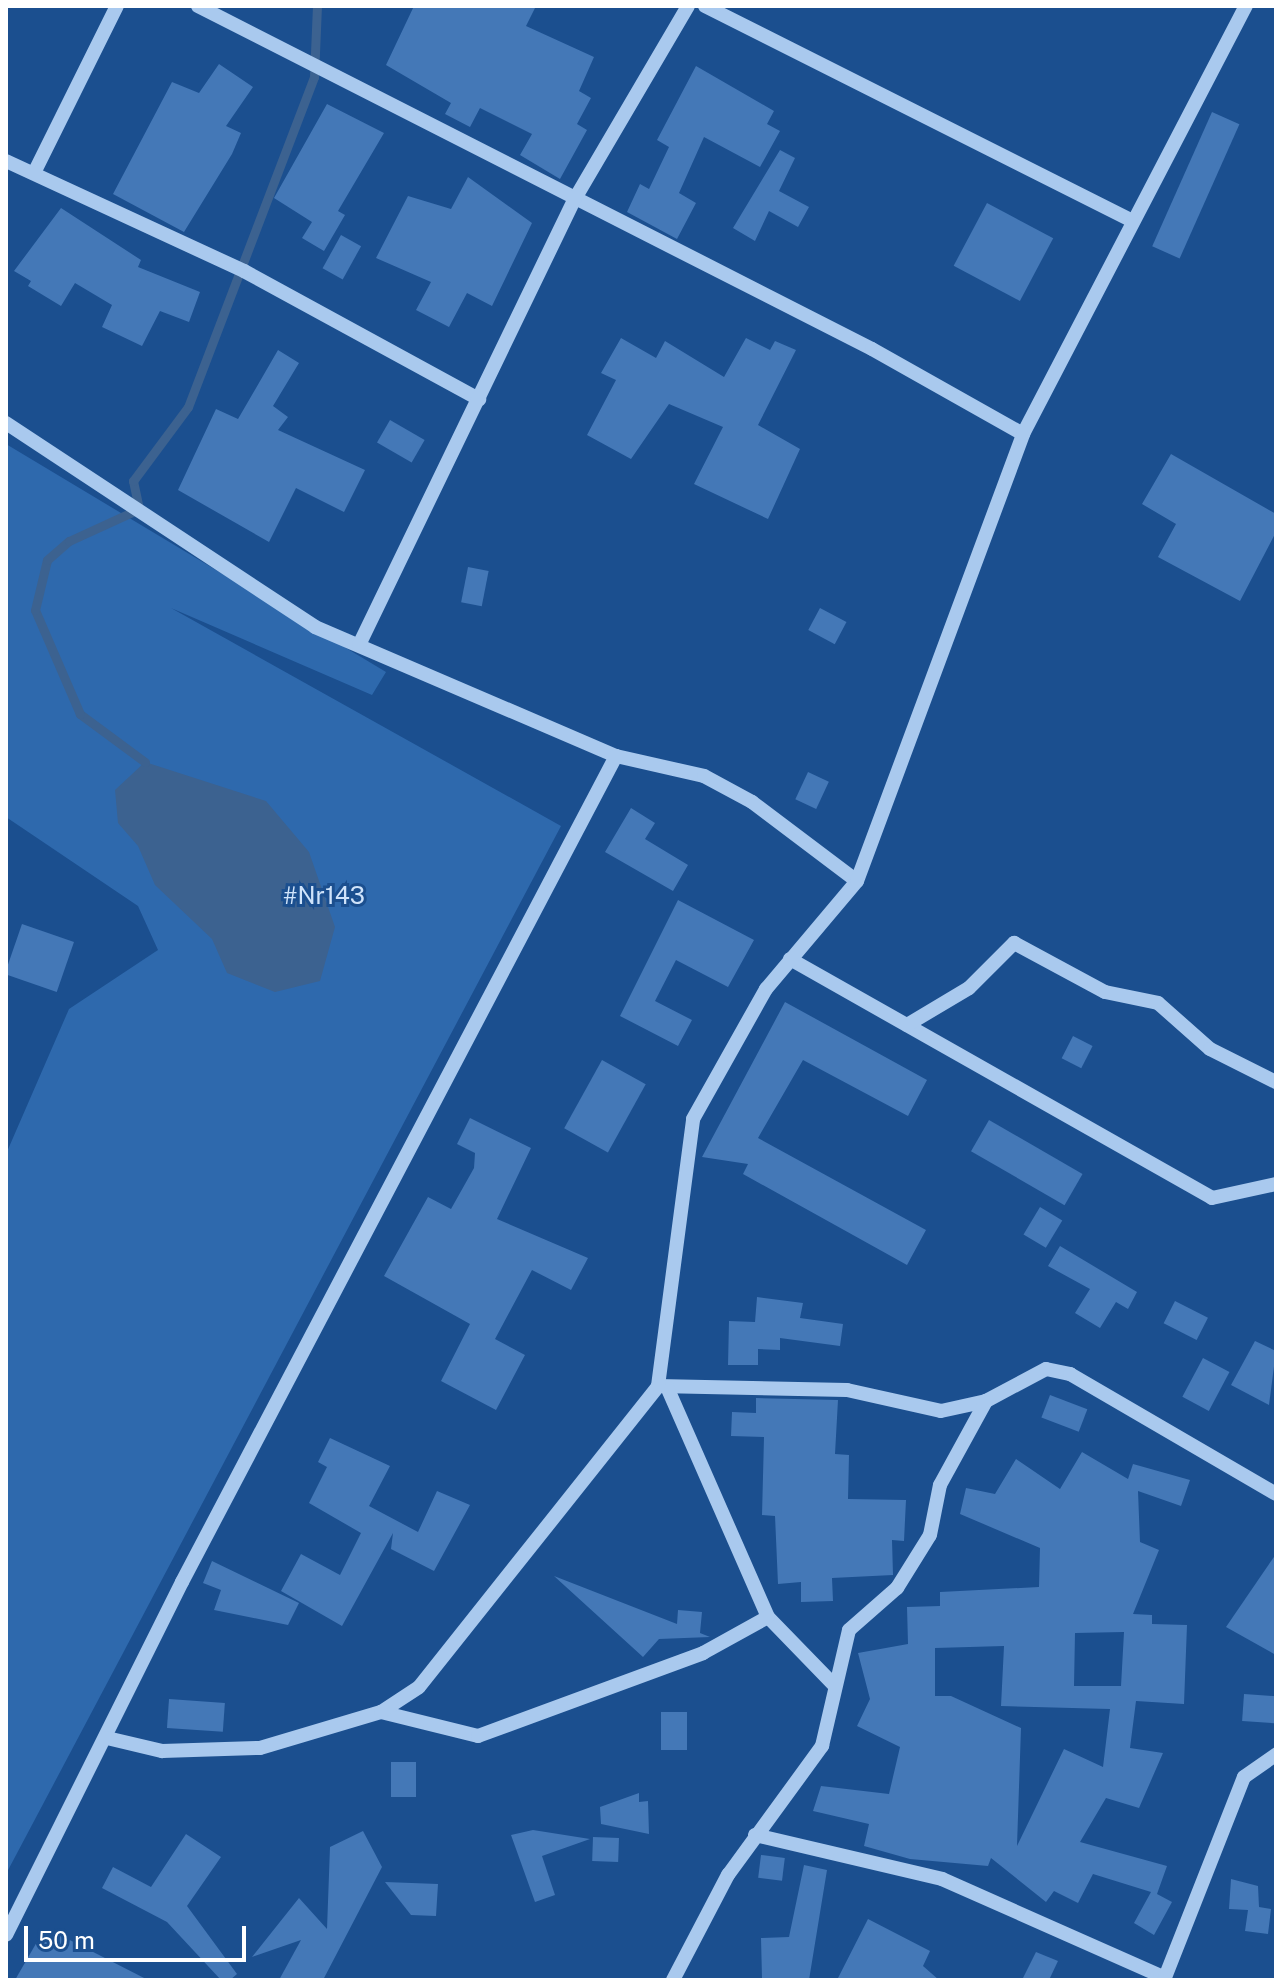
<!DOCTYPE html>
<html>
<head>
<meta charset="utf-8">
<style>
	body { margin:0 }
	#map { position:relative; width:1282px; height:1986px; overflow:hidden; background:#1b4f8f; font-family:"Public Sans",sans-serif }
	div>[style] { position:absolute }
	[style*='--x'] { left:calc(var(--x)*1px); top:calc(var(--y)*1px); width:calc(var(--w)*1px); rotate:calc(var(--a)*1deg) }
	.green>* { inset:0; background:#2e69ad }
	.water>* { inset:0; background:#3c6290 }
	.stream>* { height:9px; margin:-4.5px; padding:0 4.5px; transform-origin:4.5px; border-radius:4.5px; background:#3c6290 }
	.building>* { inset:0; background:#4478b7; transform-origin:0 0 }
	.minor>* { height:14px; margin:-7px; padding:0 7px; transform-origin:7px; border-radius:7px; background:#a9c9ee }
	span { translate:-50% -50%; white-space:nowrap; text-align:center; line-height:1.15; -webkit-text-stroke:6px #1b4f8f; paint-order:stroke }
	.park-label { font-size:24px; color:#cfe3fa }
	.frame { position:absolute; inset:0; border:8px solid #fff; pointer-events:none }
	.scale { position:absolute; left:24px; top:1926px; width:222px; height:36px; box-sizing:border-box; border:4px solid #fff; border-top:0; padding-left:10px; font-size:24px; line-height:28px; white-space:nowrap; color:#fff; -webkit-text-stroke:6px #1b4f8f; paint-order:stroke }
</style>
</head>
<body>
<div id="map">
	<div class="green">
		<i style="clip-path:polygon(6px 444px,386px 672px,372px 695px,171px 608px,561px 826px,6px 1874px,6px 1154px,69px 1009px,158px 950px,138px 906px,6px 817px)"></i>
	</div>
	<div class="water">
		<i style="clip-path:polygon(145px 762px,266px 801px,309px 852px,335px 927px,320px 981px,275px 992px,227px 973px,212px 939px,155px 885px,138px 846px,118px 823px,115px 790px)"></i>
	</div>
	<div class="stream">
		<i style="--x:145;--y:762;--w:81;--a:-143.6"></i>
		<i style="--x:80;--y:714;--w:113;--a:-113.4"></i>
		<i style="--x:35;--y:610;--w:51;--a:-76.5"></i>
		<i style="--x:47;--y:560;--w:29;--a:-41"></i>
		<i style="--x:69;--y:541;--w:77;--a:-24.6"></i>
		<i style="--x:139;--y:509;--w:29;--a:-102"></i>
		<i style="--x:133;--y:481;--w:92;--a:-53.4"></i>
		<i style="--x:188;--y:407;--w:353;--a:-69.1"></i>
		<i style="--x:314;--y:77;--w:71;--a:-87.6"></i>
	</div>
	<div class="building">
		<i style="clip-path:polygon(414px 6px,536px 6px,526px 26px,594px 57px,579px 91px,591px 98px,577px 124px,587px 130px,560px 179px,520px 155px,532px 134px,480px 108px,470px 127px,445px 114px,451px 103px,386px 65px)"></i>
		<i style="clip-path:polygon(219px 64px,253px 87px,226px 126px,241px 133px,232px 154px,184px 232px,113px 194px,172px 82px,199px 93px)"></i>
		<i style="clip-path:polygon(696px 66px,774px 111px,767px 124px,780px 131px,760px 167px,704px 137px,679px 193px,696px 203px,677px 239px,627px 212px,640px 184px,649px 189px,669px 147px,657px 140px)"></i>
		<i style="clip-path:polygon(327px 104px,384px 133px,338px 211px,345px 215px,324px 251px,302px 238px,312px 222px,274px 198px)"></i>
		<i style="left:1212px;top:112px;width:30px;height:147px;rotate:24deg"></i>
		<i style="clip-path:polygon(780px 150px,795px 158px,779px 191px,809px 207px,798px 227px,769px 211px,755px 241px,733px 228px)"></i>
		<i style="clip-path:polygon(468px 177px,532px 223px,492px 306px,467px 293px,449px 327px,416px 310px,431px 282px,376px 258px,408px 196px,451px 209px)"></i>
		<i style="left:987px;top:203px;width:75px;height:71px;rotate:28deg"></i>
		<i style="clip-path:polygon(61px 208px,141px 260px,138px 267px,200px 292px,189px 322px,160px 311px,142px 346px,102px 327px,112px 305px,75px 283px,61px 306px,28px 286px,31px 281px,14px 271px)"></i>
		<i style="left:341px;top:235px;width:23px;height:38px;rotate:29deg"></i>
		<i style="clip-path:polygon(621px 338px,656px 358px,665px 341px,724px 377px,746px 338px,770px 350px,775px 341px,796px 350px,758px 425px,800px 449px,768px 519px,694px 484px,723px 427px,669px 404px,631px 459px,587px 435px,616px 380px,601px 373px)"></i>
		<i style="clip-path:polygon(278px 350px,299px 363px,273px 406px,288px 417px,278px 430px,365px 470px,344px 512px,296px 488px,269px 542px,178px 490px,216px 409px,238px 419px)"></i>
		<i style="left:390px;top:420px;width:40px;height:26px;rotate:30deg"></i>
		<i style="clip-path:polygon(1171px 454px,1276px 514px,1276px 532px,1240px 601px,1158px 557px,1176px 524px,1142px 504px)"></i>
		<i style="left:468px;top:567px;width:21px;height:36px;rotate:11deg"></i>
		<i style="left:820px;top:608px;width:30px;height:25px;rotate:28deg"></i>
		<i style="left:808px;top:772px;width:23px;height:30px;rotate:25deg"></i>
		<i style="clip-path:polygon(631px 808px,655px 823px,645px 839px,688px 865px,673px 891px,605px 852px)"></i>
		<i style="clip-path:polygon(678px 900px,754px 940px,728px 987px,676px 960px,655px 1001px,692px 1020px,678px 1046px,620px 1016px)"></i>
		<i style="left:22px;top:924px;width:55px;height:53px;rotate:19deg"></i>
		<i style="clip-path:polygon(785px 1002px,927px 1080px,908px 1116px,803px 1060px,758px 1138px,926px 1230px,907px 1265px,743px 1174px,748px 1164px,702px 1157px)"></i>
		<i style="left:1073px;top:1036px;width:22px;height:25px;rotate:27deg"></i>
		<i style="left:602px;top:1060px;width:50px;height:78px;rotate:29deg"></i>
		<i style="clip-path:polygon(470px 1118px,531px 1148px,497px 1219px,588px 1258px,571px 1290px,532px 1270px,495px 1339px,525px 1355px,496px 1410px,441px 1381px,470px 1324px,384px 1276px,428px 1197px,451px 1209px,474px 1168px,475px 1153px,457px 1144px)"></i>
		<i style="left:989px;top:1120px;width:108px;height:36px;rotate:30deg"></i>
		<i style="left:1040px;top:1207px;width:26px;height:32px;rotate:31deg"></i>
		<i style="clip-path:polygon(1060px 1246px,1137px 1292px,1128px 1309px,1116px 1302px,1100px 1328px,1075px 1313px,1090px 1289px,1048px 1266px)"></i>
		<i style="clip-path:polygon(757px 1297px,803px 1303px,800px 1318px,843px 1324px,840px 1346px,780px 1338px,780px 1350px,758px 1349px,758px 1365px,728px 1365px,729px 1321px,755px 1322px)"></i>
		<i style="left:1175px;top:1301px;width:37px;height:25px;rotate:27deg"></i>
		<i style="clip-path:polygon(1255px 1341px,1276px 1351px,1269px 1405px,1231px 1385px)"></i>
		<i style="left:1203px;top:1358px;width:30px;height:44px;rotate:28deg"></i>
		<i style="left:1050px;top:1395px;width:40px;height:24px;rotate:21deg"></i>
		<i style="clip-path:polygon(756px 1398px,838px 1400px,835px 1454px,849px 1455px,848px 1499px,906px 1500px,904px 1541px,892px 1540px,893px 1575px,832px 1578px,833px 1601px,801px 1602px,801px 1582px,778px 1584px,775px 1516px,762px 1515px,764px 1437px,731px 1436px,732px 1412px,756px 1413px)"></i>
		<i style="clip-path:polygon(330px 1438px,390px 1466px,369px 1506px,418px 1532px,437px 1491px,470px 1505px,434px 1571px,391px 1549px,393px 1533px,342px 1626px,281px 1591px,301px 1554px,340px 1575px,361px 1533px,309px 1503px,327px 1467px,318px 1462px)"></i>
		<i style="clip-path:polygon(evenodd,1082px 1452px,1128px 1479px,1133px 1464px,1190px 1480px,1181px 1506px,1138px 1491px,1140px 1542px,1159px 1550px,1133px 1614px,1152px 1615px,1152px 1624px,1187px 1625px,1184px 1704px,1136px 1701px,1130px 1748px,1163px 1753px,1139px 1808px,1106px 1798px,1080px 1842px,1167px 1866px,1157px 1894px,1172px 1902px,1154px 1935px,1134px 1923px,1151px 1892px,1093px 1874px,1078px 1903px,1054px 1891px,1046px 1902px,991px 1858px,988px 1866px,910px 1859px,864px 1846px,869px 1824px,813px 1811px,821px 1786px,889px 1794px,900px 1747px,857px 1726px,870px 1699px,858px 1653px,908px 1644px,907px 1607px,940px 1606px,940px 1592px,1039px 1587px,1040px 1548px,960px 1514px,966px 1488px,995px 1494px,1016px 1459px,1060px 1489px,1082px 1452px,1124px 1632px,1121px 1686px,1074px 1686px,1075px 1633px,1124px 1632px,1082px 1452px,1004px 1646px,1001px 1706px,1110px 1709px,1103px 1767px,1064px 1749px,1017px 1846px,1021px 1728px,951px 1696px,935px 1696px,935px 1648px,1004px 1646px)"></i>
		<i style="clip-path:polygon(1276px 1554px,1276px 1655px,1226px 1627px)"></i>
		<i style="clip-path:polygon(212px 1561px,299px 1603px,288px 1625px,214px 1610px,221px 1590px,203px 1583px)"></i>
		<i style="clip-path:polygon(554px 1576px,677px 1624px,678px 1610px,702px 1612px,700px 1633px,710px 1637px,659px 1639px,643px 1657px)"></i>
		<i style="left:1244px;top:1694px;width:32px;height:27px;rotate:4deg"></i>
		<i style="left:169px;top:1699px;width:56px;height:29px;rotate:4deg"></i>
		<i style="left:661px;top:1712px;width:26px;height:38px"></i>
		<i style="left:391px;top:1762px;width:25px;height:35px"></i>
		<i style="clip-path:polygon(639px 1793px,639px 1802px,648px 1801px,649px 1834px,601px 1824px,600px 1807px)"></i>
		<i style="clip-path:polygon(533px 1830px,590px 1839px,542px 1856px,555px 1895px,535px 1902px,511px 1835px)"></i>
		<i style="clip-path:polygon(363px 1831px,382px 1867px,323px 1980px,279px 1980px,301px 1940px,252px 1957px,299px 1898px,327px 1929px,330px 1847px)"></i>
		<i style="clip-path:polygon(186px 1834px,221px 1857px,187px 1906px,237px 1974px,230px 1980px,221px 1980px,167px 1922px,102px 1888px,113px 1867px,151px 1887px)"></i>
		<i style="left:593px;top:1837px;width:26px;height:24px;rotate:2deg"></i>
		<i style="left:761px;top:1855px;width:24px;height:23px;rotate:7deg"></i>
		<i style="clip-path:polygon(804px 1865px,827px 1870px,809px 1980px,762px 1978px,761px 1938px,789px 1937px)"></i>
		<i style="clip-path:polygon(1231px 1879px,1258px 1886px,1259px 1907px,1271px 1909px,1268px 1934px,1245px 1931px,1248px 1910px,1229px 1909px)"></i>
		<i style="clip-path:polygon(385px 1882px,438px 1884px,436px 1916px,411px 1915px)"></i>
		<i style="clip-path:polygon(868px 1919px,930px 1951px,923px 1966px,939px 1980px,837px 1980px)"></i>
		<i style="clip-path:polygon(45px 1928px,56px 1933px,148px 1980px,15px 1980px)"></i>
		<i style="clip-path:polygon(1036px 1952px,1058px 1961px,1049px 1980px,1022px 1980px)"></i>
	</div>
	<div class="minor">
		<i style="--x:198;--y:6;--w:756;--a:26.97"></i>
		<i style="--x:872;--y:349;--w:173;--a:29.4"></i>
		<i style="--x:705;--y:6;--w:477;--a:26.7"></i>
		<i style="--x:6;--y:161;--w:262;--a:24.8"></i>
		<i style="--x:244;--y:271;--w:268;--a:28.6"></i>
		<i style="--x:34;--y:173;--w:186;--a:-63.6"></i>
		<i style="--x:6;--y:423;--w:370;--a:33.4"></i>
		<i style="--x:315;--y:627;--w:327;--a:23.2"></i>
		<i style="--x:616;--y:756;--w:933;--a:117.72"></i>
		<i style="--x:182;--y:1582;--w:394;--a:116.5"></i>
		<i style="--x:359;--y:645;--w:492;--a:-64.2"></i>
		<i style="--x:573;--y:202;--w:227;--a:-59.6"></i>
		<i style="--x:616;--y:756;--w:90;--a:12.8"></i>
		<i style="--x:704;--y:776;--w:55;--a:28.4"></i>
		<i style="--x:752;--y:802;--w:131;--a:37"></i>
		<i style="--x:790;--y:959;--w:485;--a:29.5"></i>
		<i style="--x:1212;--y:1198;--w:66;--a:-12.3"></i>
		<i style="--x:907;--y:1025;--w:72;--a:-30.8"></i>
		<i style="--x:969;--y:988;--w:64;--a:-45"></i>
		<i style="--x:1014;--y:943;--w:103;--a:28.3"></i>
		<i style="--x:1105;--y:992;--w:54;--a:11.7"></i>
		<i style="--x:1158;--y:1003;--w:69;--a:41.5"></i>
		<i style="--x:1210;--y:1049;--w:74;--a:26.6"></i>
		<i style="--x:658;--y:1386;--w:189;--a:1.2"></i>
		<i style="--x:847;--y:1390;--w:96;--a:12.6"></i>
		<i style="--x:941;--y:1411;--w:46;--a:-12.5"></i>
		<i style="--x:986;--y:1401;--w:68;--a:-28.1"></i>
		<i style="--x:1046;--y:1369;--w:25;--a:12"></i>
		<i style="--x:1070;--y:1374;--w:238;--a:30.2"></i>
		<i style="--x:667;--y:1387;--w:251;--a:66.3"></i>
		<i style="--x:768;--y:1617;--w:95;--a:45.9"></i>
		<i style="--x:381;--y:1712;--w:100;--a:13.9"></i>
		<i style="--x:478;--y:1736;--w:240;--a:-20.2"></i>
		<i style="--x:703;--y:1653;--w:74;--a:-29"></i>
		<i style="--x:107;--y:1738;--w:57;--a:13.3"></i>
		<i style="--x:162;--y:1751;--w:98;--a:-1.8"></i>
		<i style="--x:260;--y:1748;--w:126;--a:-16.6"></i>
		<i style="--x:381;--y:1712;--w:45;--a:-33.3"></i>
		<i style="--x:419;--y:1687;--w:384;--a:-51.5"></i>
		<i style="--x:658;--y:1386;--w:269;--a:-82.5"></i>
		<i style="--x:693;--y:1119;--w:149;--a:-60.7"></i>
		<i style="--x:766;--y:989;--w:141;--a:-49.9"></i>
		<i style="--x:857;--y:881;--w:477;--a:-69.6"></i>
		<i style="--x:1023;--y:434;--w:483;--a:-62.5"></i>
		<i style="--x:755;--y:1835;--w:192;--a:13.2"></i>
		<i style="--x:942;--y:1879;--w:244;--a:23.9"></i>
		<i style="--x:673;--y:1980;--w:119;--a:-62.4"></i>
		<i style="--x:728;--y:1875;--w:160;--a:-53.9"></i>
		<i style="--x:822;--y:1746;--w:119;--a:-76.9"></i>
		<i style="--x:849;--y:1630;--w:64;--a:-41.2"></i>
		<i style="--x:897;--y:1588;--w:62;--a:-58.1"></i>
		<i style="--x:930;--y:1535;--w:51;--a:-78.7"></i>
		<i style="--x:940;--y:1485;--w:96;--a:-61.3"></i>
		<i style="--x:1164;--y:1980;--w:218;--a:-68.5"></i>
		<i style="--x:1244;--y:1777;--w:39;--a:-35"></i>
	</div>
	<div class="park-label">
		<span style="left:324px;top:896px">#Nr143</span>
	</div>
	<div class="frame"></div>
	<div class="scale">50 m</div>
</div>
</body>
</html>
